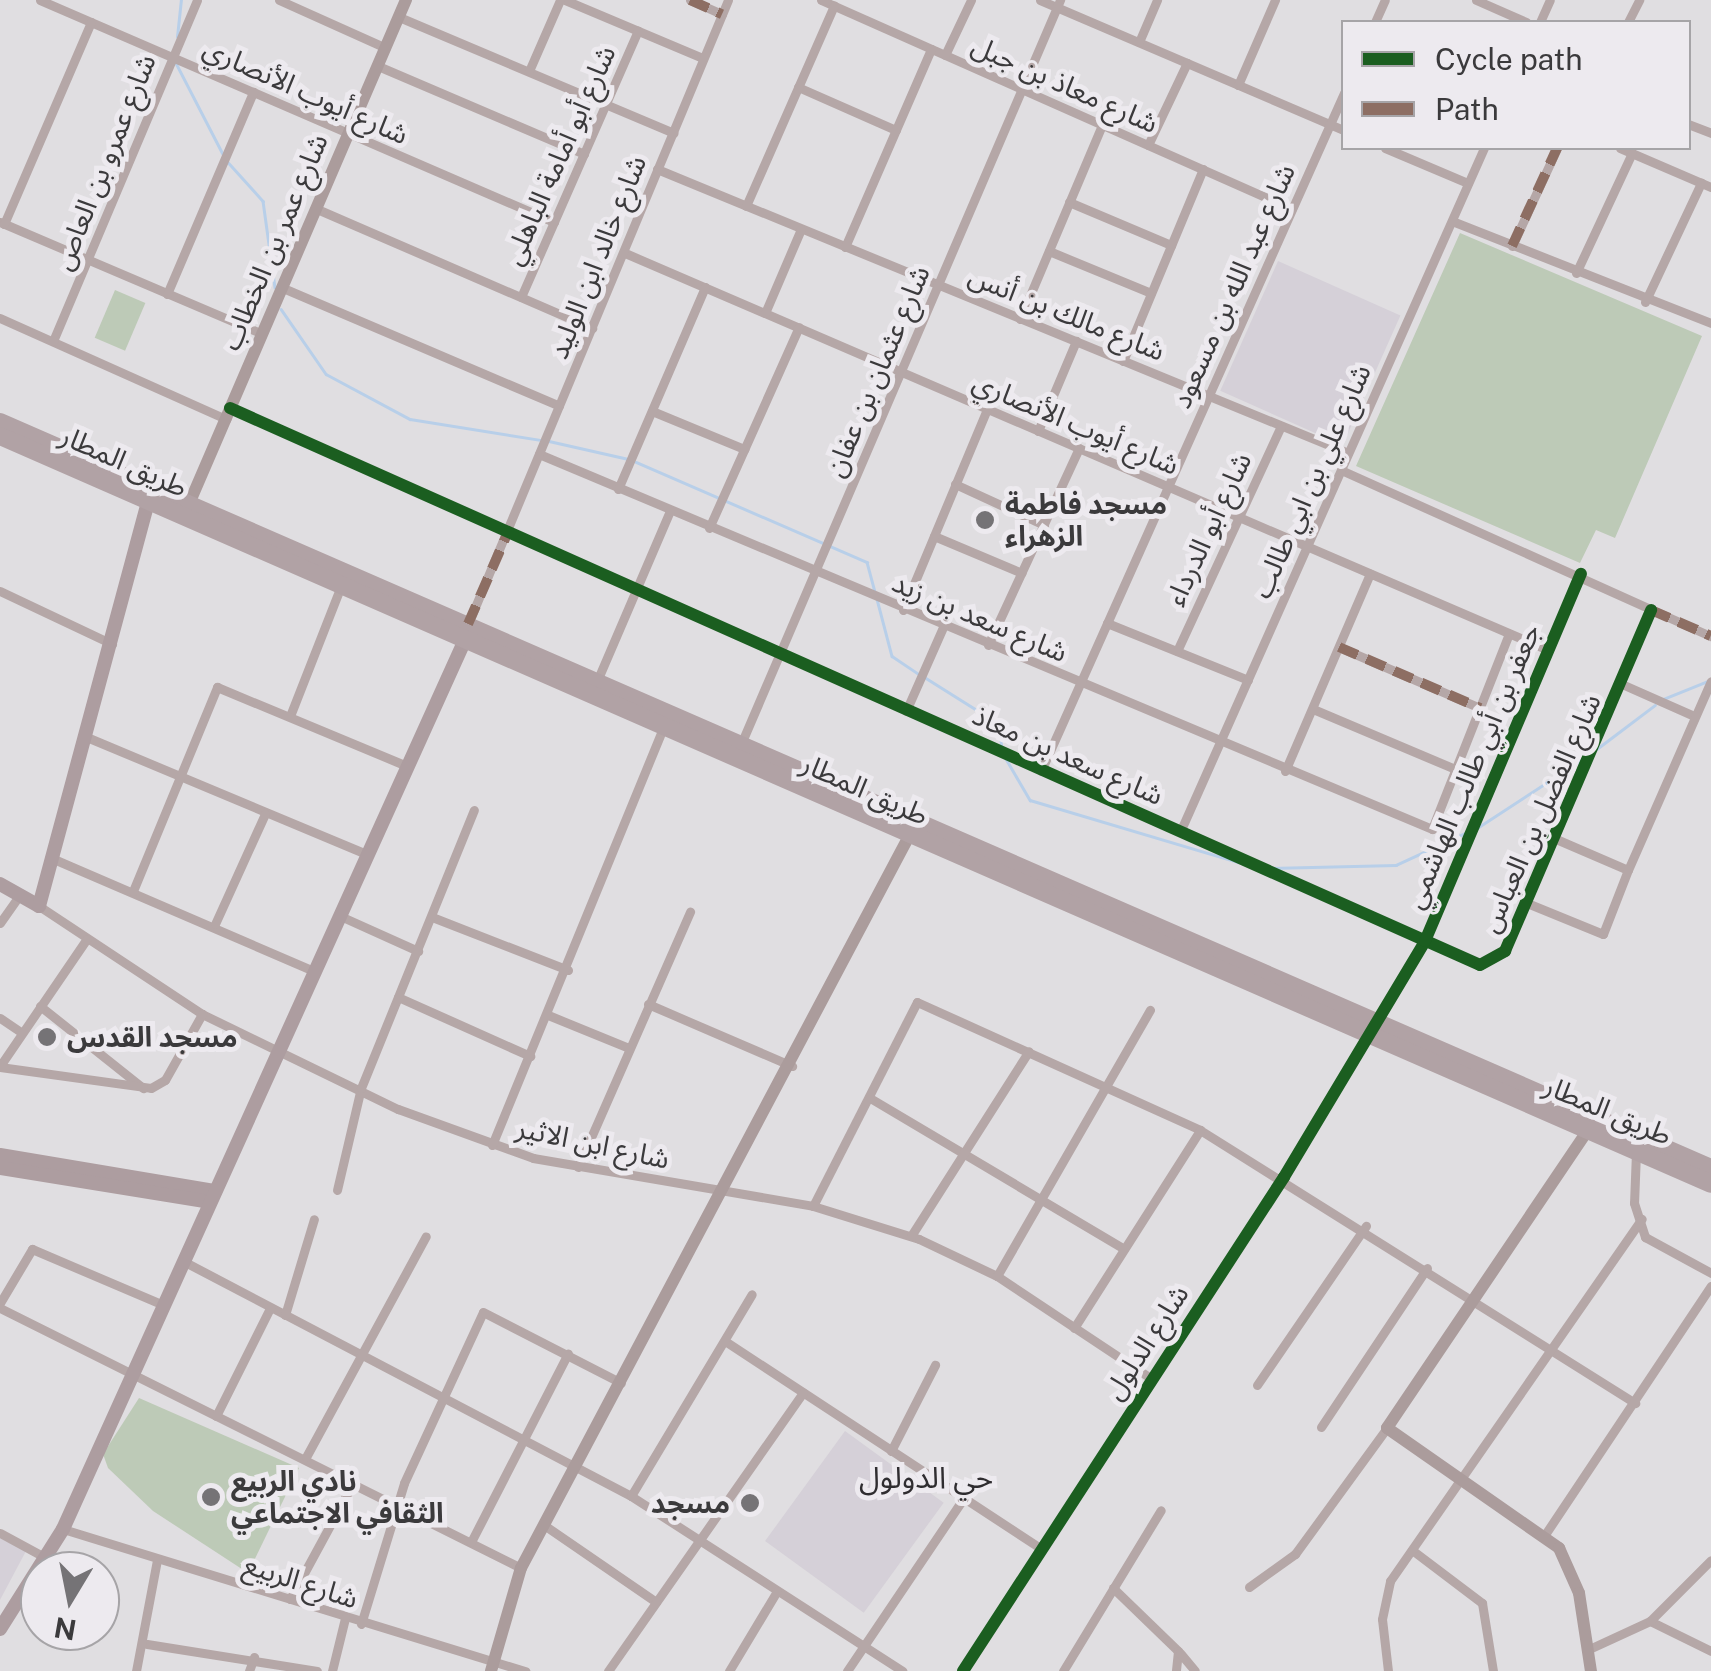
<!DOCTYPE html>
<html>
<head>
<meta charset="utf-8">
<style>
	body { margin:0 }
	#map { position:relative; width:1711px; height:1671px; overflow:hidden; background:#e0dee1; font-family:"Public Sans","Noto Sans Arabic",sans-serif }
	div>[style] { position:absolute }
	[style*='--x'] { left:calc(var(--x)*1px); top:calc(var(--y)*1px); width:calc(var(--w)*1px); rotate:calc(var(--a)*1deg) }
	.built>* { inset:0; background:#d5d0d8; transform-origin:0 0 }
	.green>* { inset:0; background:#bdcab7; transform-origin:0 0 }
	.stream>* { height:2.5px; margin:-1.25px; padding:0 1.25px; transform-origin:1.25px; border-radius:1.25px; background:#b8cfe9 }
	.street>* { height:9px; margin:-4.5px; padding:0 4.5px; transform-origin:4.5px; border-radius:4.5px; background:#b5a7a7 }
	.secondary>* { height:12px; margin:-6px; padding:0 6px; transform-origin:6px; border-radius:6px; background:#ab9c9c }
	.primary>* { height:14px; margin:-7px; padding:0 7px; transform-origin:7px; border-radius:7px; background:#ad9da0 }
	.highway>* { height:18px; margin:-9px; padding:0 9px; transform-origin:9px; border-radius:9px; background:#b1a2a5 }
	.quiet>* { height:10px; margin-top:-5px; transform-origin:0; background:repeating-linear-gradient(90deg,#8d6e63 0 20px,transparent 0 30px) }
	.cycleway>* { height:12px; margin:-6px; padding:0 6px; transform-origin:6px; border-radius:6px; background:#1b5e20 }
	.dots>* { width:28px; height:28px; translate:-50% -50%; box-sizing:border-box; border:5px solid #edeaef; border-radius:50% }
	span { translate:-50% -50%; white-space:nowrap; text-align:center; line-height:1.15; -webkit-text-stroke:10px #edeaef; paint-order:stroke }
	.street-label { font-size:28px; color:#3b3a3c }
	.poi-label { font-size:28px; color:#3b3a3c; font-weight:700 }
	.left { translate:0 -50%; text-align:left }
	.right { translate:-100% -50%; text-align:right }
	.neighbourhood-label { font-size:30px; color:#2f2d30 }
	.legend { position:absolute; left:1341px; top:20px; width:350px; height:130px; box-sizing:border-box; background:#edeaef; border:2px solid #a6a4a7; margin:0; padding:12px 18px; list-style:none; font-size:30px; color:#3b3a3c }
	.legend li { display:flex; align-items:center; gap:20px; height:50px }
	.legend b { width:50px; border:2px solid #a6a4a7 }
	.north { position:absolute; left:20px; top:1551px; width:100px; height:100px; box-sizing:border-box; background:#edeaef; border:2px solid #a6a4a7; border-radius:50%; rotate:190deg; font-size:28px; font-weight:700; line-height:40px; text-align:center; color:#3b3a3c }
	.north::after { content:''; display:block; margin:auto; width:35px; height:45px; background:#757376; clip-path:polygon(50% 0,100% 100%,50% 72%,0 100%) }
</style>
</head>
<body>
<div id="map">
	<div class="built">
		<i style="left:1278px;top:261px;width:134px;height:142px;rotate:24deg"></i>
		<i style="left:845px;top:1431px;width:122px;height:136px;rotate:36deg"></i>
		<i style="clip-path:polygon(0 1538px,26px 1551px,0 1600px)"></i>
	</div>
	<div class="green">
		<i style="clip-path:polygon(1460px 233px,1702px 336px,1615px 538px,1596px 530px,1580px 563px,1356px 466px)"></i>
		<i style="left:115px;top:290px;width:33px;height:52px;rotate:23deg"></i>
		<i style="clip-path:polygon(139px 1398px,299px 1468px,248px 1573px,153px 1511px,108px 1468px,103px 1454px)"></i>
	</div>
	<div class="stream">
		<i style="--x:177;--y:37;--w:37;--a:-84"></i>
		<i style="--x:176;--y:63;--w:102;--a:62.7"></i>
		<i style="--x:227;--y:161;--w:54;--a:48"></i>
		<i style="--x:263;--y:201;--w:87;--a:82.1"></i>
		<i style="--x:281;--y:309;--w:79;--a:55.3"></i>
		<i style="--x:326;--y:374;--w:95;--a:28.2"></i>
		<i style="--x:410;--y:419;--w:133;--a:9.1"></i>
		<i style="--x:549;--y:441;--w:81;--a:12.8"></i>
		<i style="--x:636;--y:462;--w:252;--a:23.4"></i>
		<i style="--x:867;--y:562;--w:30;--a:75"></i>
		<i style="--x:877;--y:599;--w:59;--a:75.3"></i>
		<i style="--x:892;--y:656;--w:32;--a:34"></i>
		<i style="--x:926;--y:678;--w:86;--a:32.2"></i>
		<i style="--x:999;--y:724;--w:26;--a:83"></i>
		<i style="--x:1661;--y:700;--w:51;--a:-22"></i>
		<i style="--x:1594;--y:751;--w:76;--a:-37"></i>
		<i style="--x:1005;--y:757;--w:50;--a:59.8"></i>
		<i style="--x:1030;--y:800;--w:217;--a:16.6"></i>
		<i style="--x:1477;--y:828;--w:126;--a:-33.1"></i>
		<i style="--x:1270;--y:868;--w:126;--a:-1.4"></i>
		<i style="--x:1396;--y:865;--w:76;--a:-24.9"></i>
	</div>
	<div class="street">
		<i style="--x:40;--y:0;--w:560;--a:23.36"></i>
		<i style="--x:279;--y:0;--w:117;--a:24.2"></i>
		<i style="--x:565;--y:0;--w:149;--a:22.9"></i>
		<i style="--x:690;--y:0;--w:35;--a:24"></i>
		<i style="--x:821;--y:0;--w:515;--a:23.93"></i>
		<i style="--x:1040;--y:0;--w:331;--a:23.2"></i>
		<i style="--x:1476;--y:0;--w:55;--a:23.7"></i>
		<i style="--x:399;--y:17;--w:298;--a:22.9"></i>
		<i style="--x:1375;--y:22;--w:24;--a:-66"></i>
		<i style="--x:1540;--y:22;--w:24;--a:-66"></i>
		<i style="--x:1628;--y:22;--w:25;--a:-63"></i>
		<i style="--x:1139;--y:42;--w:46;--a:-66.8"></i>
		<i style="--x:945;--y:55;--w:61;--a:-64.7"></i>
		<i style="--x:378;--y:66;--w:224;--a:23.1"></i>
		<i style="--x:529;--y:71;--w:77;--a:-66.4"></i>
		<i style="--x:1238;--y:85;--w:93;--a:-66.5"></i>
		<i style="--x:798;--y:87;--w:107;--a:23.7"></i>
		<i style="--x:1688;--y:124;--w:25;--a:21"></i>
		<i style="--x:1148;--y:145;--w:91;--a:-64.6"></i>
		<i style="--x:1385;--y:148;--w:90;--a:22.9"></i>
		<i style="--x:1620;--y:148;--w:99;--a:23.2"></i>
		<i style="--x:657;--y:169;--w:747;--a:22.34"></i>
		<i style="--x:1069;--y:202;--w:111;--a:22.9"></i>
		<i style="--x:746;--y:206;--w:219;--a:-66.3"></i>
		<i style="--x:317;--y:209;--w:300;--a:23.4"></i>
		<i style="--x:1452;--y:221;--w:278;--a:21.5"></i>
		<i style="--x:0;--y:222;--w:285;--a:23.1"></i>
		<i style="--x:4;--y:224;--w:220;--a:-66.7"></i>
		<i style="--x:1512;--y:246;--w:108;--a:-65.3"></i>
		<i style="--x:845;--y:247;--w:216;--a:-66.5"></i>
		<i style="--x:1049;--y:251;--w:110;--a:22.4"></i>
		<i style="--x:625;--y:253;--w:1005;--a:23.27"></i>
		<i style="--x:1576;--y:273;--w:132;--a:-65"></i>
		<i style="--x:283;--y:288;--w:300;--a:23.1"></i>
		<i style="--x:167;--y:294;--w:220;--a:-66.9"></i>
		<i style="--x:521;--y:297;--w:291;--a:-66.3"></i>
		<i style="--x:1645;--y:302;--w:132;--a:-64.8"></i>
		<i style="--x:765;--y:313;--w:91;--a:-66.8"></i>
		<i style="--x:0;--y:318;--w:248;--a:24.1"></i>
		<i style="--x:1020;--y:319;--w:211;--a:-67.1"></i>
		<i style="--x:53;--y:341;--w:370;--a:-67.1"></i>
		<i style="--x:1123;--y:361;--w:208;--a:-67.4"></i>
		<i style="--x:230;--y:408;--w:1368;--a:24.02"></i>
		<i style="--x:1480;--y:965;--w:29;--a:-29"></i>
		<i style="--x:1505;--y:951;--w:371;--a:-66.8"></i>
		<i style="--x:652;--y:411;--w:100;--a:22.4"></i>
		<i style="--x:1038;--y:431;--w:98;--a:-67.1"></i>
		<i style="--x:539;--y:454;--w:969;--a:22.78"></i>
		<i style="--x:1432;--y:829;--w:210;--a:-68.5"></i>
		<i style="--x:1341;--y:470;--w:406;--a:24.2"></i>
		<i style="--x:955;--y:484;--w:98;--a:24.7"></i>
		<i style="--x:618;--y:489;--w:220;--a:-66.7"></i>
		<i style="--x:709;--y:528;--w:220;--a:-65.9"></i>
		<i style="--x:934;--y:536;--w:95;--a:22.8"></i>
		<i style="--x:0;--y:591;--w:124;--a:25.3"></i>
		<i style="--x:903;--y:610;--w:218;--a:-67.3"></i>
		<i style="--x:1107;--y:623;--w:152;--a:22"></i>
		<i style="--x:468;--y:624;--w:676;--a:-67.38"></i>
		<i style="--x:988;--y:645;--w:217;--a:-65.2"></i>
		<i style="--x:1339;--y:647;--w:154;--a:23.4"></i>
		<i style="--x:1177;--y:651;--w:248;--a:-65.2"></i>
		<i style="--x:597;--y:681;--w:185;--a:-66.8"></i>
		<i style="--x:1624;--y:685;--w:77;--a:23.9"></i>
		<i style="--x:1313;--y:709;--w:154;--a:22.9"></i>
		<i style="--x:906;--y:711;--w:92;--a:-66.2"></i>
		<i style="--x:290;--y:716;--w:140;--a:-68.6"></i>
		<i style="--x:89;--y:738;--w:298;--a:22.7"></i>
		<i style="--x:741;--y:744;--w:810;--a:-66.79"></i>
		<i style="--x:1041;--y:771;--w:743;--a:-65.92"></i>
		<i style="--x:1285;--y:771;--w:215;--a:-66.7"></i>
		<i style="--x:1180;--y:832;--w:749;--a:-66.04"></i>
		<i style="--x:1556;--y:839;--w:78;--a:23.3"></i>
		<i style="--x:1628;--y:870;--w:206;--a:-66.3"></i>
		<i style="--x:56;--y:860;--w:279;--a:23.3"></i>
		<i style="--x:133;--y:891;--w:221;--a:-67.6"></i>
		<i style="--x:217;--y:687;--w:203;--a:22.6"></i>
		<i style="--x:1527;--y:903;--w:82;--a:22.2"></i>
		<i style="--x:1603;--y:934;--w:69;--a:-68.7"></i>
		<i style="--x:39;--y:906;--w:196;--a:33.5"></i>
		<i style="--x:202;--y:1014;--w:218;--a:25.9"></i>
		<i style="--x:398;--y:1109;--w:144;--a:19.9"></i>
		<i style="--x:533;--y:1158;--w:284;--a:9.7"></i>
		<i style="--x:813;--y:1206;--w:111;--a:17.3"></i>
		<i style="--x:919;--y:1239;--w:86;--a:25.4"></i>
		<i style="--x:997;--y:1276;--w:186;--a:33.6"></i>
		<i style="--x:338;--y:915;--w:88;--a:24.2"></i>
		<i style="--x:432;--y:917;--w:146;--a:21.3"></i>
		<i style="--x:0;--y:923;--w:33;--a:-55"></i>
		<i style="--x:215;--y:924;--w:121;--a:-65.6"></i>
		<i style="--x:398;--y:997;--w:145;--a:24.1"></i>
		<i style="--x:648;--y:1004;--w:157;--a:23.3"></i>
		<i style="--x:40;--y:1006;--w:132;--a:38.5"></i>
		<i style="--x:548;--y:1015;--w:87;--a:22.2"></i>
		<i style="--x:0;--y:1018;--w:23;--a:34"></i>
		<i style="--x:0;--y:1066;--w:153;--a:-55.7"></i>
		<i style="--x:0;--y:1067;--w:152;--a:7.9"></i>
		<i style="--x:151;--y:1088;--w:16;--a:-30"></i>
		<i style="--x:165;--y:1080;--w:76;--a:-60.7"></i>
		<i style="--x:870;--y:1098;--w:295;--a:30.7"></i>
		<i style="--x:492;--y:1145;--w:451;--a:-67.7"></i>
		<i style="--x:1636;--y:1152;--w:51;--a:92.2"></i>
		<i style="--x:1634;--y:1203;--w:36;--a:72"></i>
		<i style="--x:1645;--y:1237;--w:75;--a:28.6"></i>
		<i style="--x:578;--y:1167;--w:279;--a:-66.3"></i>
		<i style="--x:337;--y:1190;--w:105;--a:-76.8"></i>
		<i style="--x:361;--y:1088;--w:300;--a:-67.9"></i>
		<i style="--x:813;--y:1206;--w:229;--a:-63"></i>
		<i style="--x:917;--y:1002;--w:311;--a:24.3"></i>
		<i style="--x:1200;--y:1130;--w:514;--a:32.11"></i>
		<i style="--x:911;--y:1236;--w:219;--a:-57.5"></i>
		<i style="--x:183;--y:1261;--w:506;--a:27.68"></i>
		<i style="--x:631;--y:1496;--w:323;--a:32.8"></i>
		<i style="--x:997;--y:1276;--w:307;--a:-60.1"></i>
		<i style="--x:0;--y:1303;--w:63;--a:-59.3"></i>
		<i style="--x:32;--y:1249;--w:142;--a:23.1"></i>
		<i style="--x:0;--y:1308;--w:582;--a:26.52"></i>
		<i style="--x:285;--y:1315;--w:100;--a:-73.2"></i>
		<i style="--x:1074;--y:1328;--w:235;--a:-57.5"></i>
		<i style="--x:728;--y:1343;--w:373;--a:33.3"></i>
		<i style="--x:1257;--y:1385;--w:193;--a:-55.6"></i>
		<i style="--x:216;--y:1416;--w:121;--a:-63.4"></i>
		<i style="--x:1321;--y:1427;--w:191;--a:-56.3"></i>
		<i style="--x:891;--y:1451;--w:97;--a:-62.9"></i>
		<i style="--x:306;--y:1457;--w:251;--a:-61.5"></i>
		<i style="--x:631;--y:1496;--w:235;--a:-59.1"></i>
		<i style="--x:544;--y:1525;--w:136;--a:34.5"></i>
		<i style="--x:63;--y:1529;--w:484;--a:17.1"></i>
		<i style="--x:0;--y:1533;--w:52;--a:28.5"></i>
		<i style="--x:1546;--y:1533;--w:297;--a:-56.3"></i>
		<i style="--x:471;--y:1542;--w:212;--a:-62.8"></i>
		<i style="--x:1412;--y:1550;--w:88;--a:37.1"></i>
		<i style="--x:1482;--y:1603;--w:69;--a:80.8"></i>
		<i style="--x:1249;--y:1587;--w:57;--a:-35.7"></i>
		<i style="--x:1295;--y:1554;--w:156;--a:-53.9"></i>
		<i style="--x:1113;--y:1588;--w:91;--a:44.1"></i>
		<i style="--x:1178;--y:1651;--w:20;--a:96"></i>
		<i style="--x:290;--y:1599;--w:134;--a:-61.5"></i>
		<i style="--x:1650;--y:1621;--w:68;--a:26.2"></i>
		<i style="--x:361;--y:1624;--w:147;--a:-73"></i>
		<i style="--x:404;--y:1483;--w:188;--a:-65.2"></i>
		<i style="--x:483;--y:1312;--w:155;--a:27.2"></i>
		<i style="--x:147;--y:1644;--w:172;--a:9"></i>
		<i style="--x:1587;--y:1650;--w:69;--a:-24.7"></i>
		<i style="--x:1650;--y:1621;--w:86;--a:-45"></i>
		<i style="--x:1180;--y:1653;--w:23;--a:50"></i>
		<i style="--x:136;--y:1671;--w:113;--a:-79.3"></i>
		<i style="--x:249;--y:1671;--w:15;--a:-70"></i>
		<i style="--x:332;--y:1671;--w:55;--a:-76.2"></i>
		<i style="--x:608;--y:1671;--w:340;--a:-55"></i>
		<i style="--x:729;--y:1671;--w:93;--a:-59"></i>
		<i style="--x:847;--y:1671;--w:207;--a:-56"></i>
		<i style="--x:963;--y:1671;--w:589;--a:-56.98"></i>
		<i style="--x:1284;--y:1177;--w:275;--a:-59.1"></i>
		<i style="--x:1425;--y:941;--w:399;--a:-67"></i>
		<i style="--x:1063;--y:1671;--w:188;--a:-58.7"></i>
		<i style="--x:1388;--y:1671;--w:52;--a:-96.6"></i>
		<i style="--x:1382;--y:1619;--w:39;--a:-78"></i>
		<i style="--x:1390;--y:1581;--w:441;--a:-55.2"></i>
	</div>
	<div class="secondary">
		<i style="--x:189;--y:504;--w:549;--a:-66.71"></i>
		<i style="--x:1590;--y:1127;--w:363;--a:124"></i>
		<i style="--x:1387;--y:1428;--w:210;--a:34.9"></i>
		<i style="--x:1559;--y:1548;--w:49;--a:66"></i>
		<i style="--x:1579;--y:1593;--w:79;--a:81.3"></i>
		<i style="--x:491;--y:1671;--w:107;--a:-73.8"></i>
		<i style="--x:521;--y:1568;--w:826;--a:-62.07"></i>
	</div>
	<div class="primary">
		<i style="--x:0;--y:884;--w:45;--a:29.4"></i>
		<i style="--x:39;--y:906;--w:419;--a:-74.9"></i>
		<i style="--x:0;--y:1155;--w:217;--a:9.5"></i>
		<i style="--x:0;--y:1168;--w:212;--a:9.2"></i>
		<i style="--x:0;--y:1629;--w:118;--a:-57.8"></i>
		<i style="--x:63;--y:1529;--w:976;--a:-65.67"></i>
	</div>
	<div class="highway">
		<i style="--x:0;--y:422;--w:1867;--a:23.56"></i>
		<i style="--x:0;--y:436;--w:1867;--a:23.61"></i>
	</div>
	<div class="quiet">
		<i style="--x:690;--y:0;--w:35;--a:24"></i>
		<i style="--x:1512;--y:246;--w:108;--a:-65.3"></i>
		<i style="--x:1651;--y:610;--w:65;--a:23.4"></i>
		<i style="--x:468;--y:624;--w:100;--a:-66.5"></i>
		<i style="--x:1339;--y:647;--w:154;--a:23.4"></i>
	</div>
	<div class="cycleway">
		<i style="--x:230;--y:408;--w:1368;--a:24.02"></i>
		<i style="--x:1480;--y:965;--w:29;--a:-29"></i>
		<i style="--x:1505;--y:951;--w:371;--a:-66.8"></i>
		<i style="--x:963;--y:1671;--w:589;--a:-56.98"></i>
		<i style="--x:1284;--y:1177;--w:275;--a:-59.1"></i>
		<i style="--x:1425;--y:941;--w:399;--a:-67"></i>
	</div>
	<div class="dots">
		<i style="left:985px;top:520px;background:#757376"></i>
		<i style="left:47px;top:1037px;background:#757376"></i>
		<i style="left:211px;top:1497px;background:#757376"></i>
		<i style="left:750px;top:1503px;background:#757376"></i>
	</div>
	<div class="street-label">
		<span style="left:1065px;top:84px;rotate:24deg">شارع معاذ بن جبل</span>
		<span style="left:306px;top:91px;rotate:24deg">شارع أيوب الأنصاري</span>
		<span style="left:559px;top:155px;rotate:-66deg">شارع أبو أمامة الباهلي</span>
		<span style="left:104px;top:162px;rotate:-68deg">شارع عمرو بن العاص</span>
		<span style="left:274px;top:242px;rotate:-67deg">شارع عمر بن الخطاب</span>
		<span style="left:597px;top:257px;rotate:-68deg">شارع خالد ابن الوليد</span>
		<span style="left:1233px;top:286px;rotate:-66deg">شارع عبد الله بن مسعود</span>
		<span style="left:1067px;top:313px;rotate:22deg">شارع مالك بن أنس</span>
		<span style="left:877px;top:371px;rotate:-67deg">شارع عثمان بن عفان</span>
		<span style="left:1076px;top:423px;rotate:23deg">شارع أيوب الأنصاري</span>
		<span style="left:124px;top:461px;rotate:24deg">طريق المطار</span>
		<span style="left:1311px;top:481px;rotate:-66deg">شارع علي بن ابي طالب</span>
		<span style="left:1208px;top:529px;rotate:-65deg">شارع أبو الدرداء</span>
		<span style="left:980px;top:617px;rotate:23deg">شارع سعد بن زيد</span>
		<span style="left:1068px;top:755px;rotate:24deg">شارع سعد بن معاذ</span>
		<span style="left:1472px;top:766px;rotate:-67deg">جعفر بن أبي طالب الهاشمي</span>
		<span style="left:865px;top:789px;rotate:24deg">طريق المطار</span>
		<span style="left:1540px;top:813px;rotate:-66deg">شارع الفضل بن العباس</span>
		<span style="left:1608px;top:1110px;rotate:23deg">طريق المطار</span>
		<span style="left:593px;top:1143px;rotate:12deg">شارع ابن الاثير</span>
		<span style="left:1146px;top:1342px;rotate:-57deg">شارع الدلول</span>
		<span style="left:301px;top:1581px;rotate:18deg">شارع الربيع</span>
	</div>
	<div class="poi-label">
		<span class="left" style="left:1005px;top:520px">مسجد فاطمة<br>الزهراء</span>
		<span class="left" style="left:67px;top:1037px">مسجد القدس</span>
		<span class="left" style="left:231px;top:1497px">نادي الربيع<br>الثقافي الاجتماعي</span>
		<span class="right" style="left:730px;top:1503px">مسجد</span>
	</div>
	<div class="neighbourhood-label">
		<span style="left:926px;top:1477px">حي الدولول</span>
	</div>
	<ul class="legend">
	<li><b style="height:12px;background:#1b5e20"></b>Cycle path</li>
	<li><b style="height:12px;background:#8d6e63"></b>Path</li>
	</ul>
	<div class="north">N</div>
</div>
</body>
</html>
